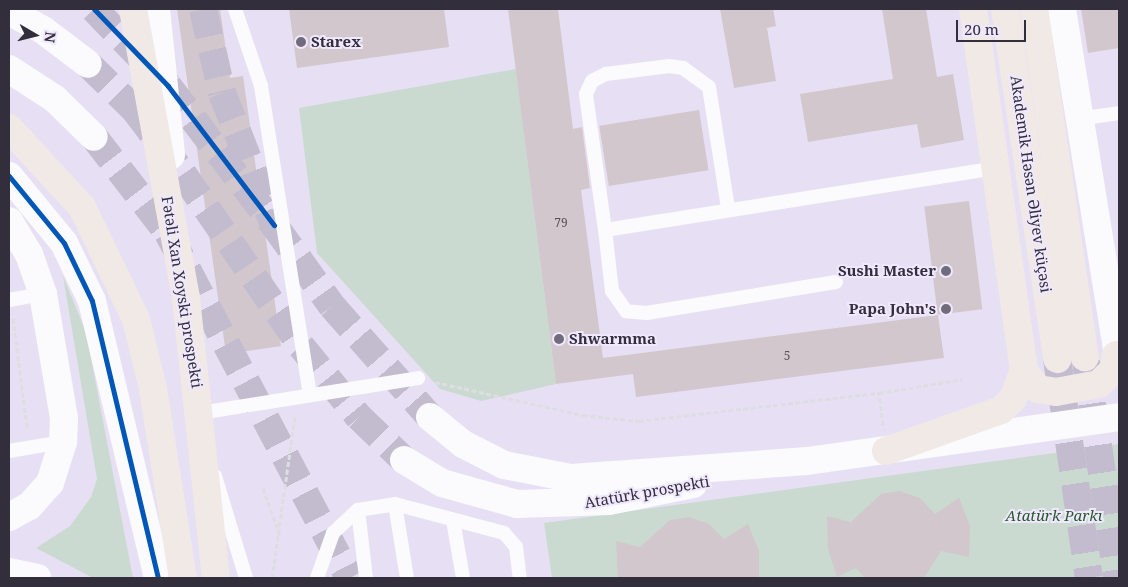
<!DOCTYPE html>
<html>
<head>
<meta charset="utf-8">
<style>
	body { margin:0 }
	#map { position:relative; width:1128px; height:587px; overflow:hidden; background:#e7e0f4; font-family:"Noto Serif",serif }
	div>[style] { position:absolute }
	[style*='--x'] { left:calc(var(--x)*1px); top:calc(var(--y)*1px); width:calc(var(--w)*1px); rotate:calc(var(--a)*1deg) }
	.green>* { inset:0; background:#cbdad1 }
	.building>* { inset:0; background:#d1c7cc; transform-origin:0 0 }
	.tertiary-tunnel>* { height:28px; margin-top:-14px; transform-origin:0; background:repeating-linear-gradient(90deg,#c3bccf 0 28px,transparent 0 42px) }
	.secondary-tunnel>* { height:28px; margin-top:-14px; transform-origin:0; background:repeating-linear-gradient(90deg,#c3bccf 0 28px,transparent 0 42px) }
	.primary-tunnel>* { height:28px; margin-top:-14px; transform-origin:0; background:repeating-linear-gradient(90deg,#c3bccf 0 28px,transparent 0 42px) }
	.path>* { height:3px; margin-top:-1.5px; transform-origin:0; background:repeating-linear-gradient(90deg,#dedde2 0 5px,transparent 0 7.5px) }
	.service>* { height:14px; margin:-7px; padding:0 7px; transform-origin:7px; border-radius:7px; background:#fbfafd }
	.tertiary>* { height:28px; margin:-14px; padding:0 14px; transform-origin:14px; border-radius:14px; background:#fbfafd }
	.secondary>* { height:28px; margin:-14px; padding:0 14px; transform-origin:14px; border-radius:14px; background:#fbfafd }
	.primary>* { height:28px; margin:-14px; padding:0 14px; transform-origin:14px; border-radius:14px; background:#f0e9e6 }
	.cycleway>* { height:5px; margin:-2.5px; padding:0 2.5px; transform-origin:2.5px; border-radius:2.5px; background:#0057b8 }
	.dots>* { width:14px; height:14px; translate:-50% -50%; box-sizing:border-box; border:2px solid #efe8fe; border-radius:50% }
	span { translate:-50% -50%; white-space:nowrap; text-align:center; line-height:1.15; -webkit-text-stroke:4px #efe8fe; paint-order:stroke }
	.number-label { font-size:12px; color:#5a545f }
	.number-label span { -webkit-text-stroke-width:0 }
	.poi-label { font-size:15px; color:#322e3b; font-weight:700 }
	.left { translate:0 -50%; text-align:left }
	.right { translate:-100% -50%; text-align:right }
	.street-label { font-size:15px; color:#322e3b }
	.park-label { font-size:15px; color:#26582a; font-style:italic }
	.frame { position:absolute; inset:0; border:10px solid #322e3b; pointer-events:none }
	.north { position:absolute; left:10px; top:10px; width:50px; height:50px; -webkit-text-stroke:4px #efe8fe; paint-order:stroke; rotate:98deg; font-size:14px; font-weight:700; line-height:20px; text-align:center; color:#322e3b }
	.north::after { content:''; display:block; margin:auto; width:18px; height:22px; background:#322e3b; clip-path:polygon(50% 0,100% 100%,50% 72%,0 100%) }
	.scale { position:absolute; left:956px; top:20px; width:70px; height:22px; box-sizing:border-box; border:2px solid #322e3b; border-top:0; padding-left:6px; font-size:15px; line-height:18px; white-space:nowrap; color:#322e3b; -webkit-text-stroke:4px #efe8fe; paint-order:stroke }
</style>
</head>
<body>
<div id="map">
	<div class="green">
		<i style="clip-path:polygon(516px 69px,556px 384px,481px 401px,440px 389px,317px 253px,299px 108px)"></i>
		<i style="clip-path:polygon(63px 276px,86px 332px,133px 578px,93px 578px,36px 548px,70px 526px,91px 497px,97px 479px)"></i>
		<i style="clip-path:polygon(1119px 444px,1119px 578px,552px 578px,544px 523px)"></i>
	</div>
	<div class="building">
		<i style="clip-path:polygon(177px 9px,220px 9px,230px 78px,243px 76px,281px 346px,226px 354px)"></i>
		<i style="clip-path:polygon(289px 9px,444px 9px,449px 47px,297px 68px)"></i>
		<i style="clip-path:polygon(508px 9px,558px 9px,573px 129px,582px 127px,590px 188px,581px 190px,603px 358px,938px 315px,944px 358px,636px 397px,633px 374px,556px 384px)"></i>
		<i style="clip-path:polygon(720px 9px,773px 9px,776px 26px,767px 28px,776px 81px,734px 88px)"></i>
		<i style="clip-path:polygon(882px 9px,926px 9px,937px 77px,953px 74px,964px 140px,921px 148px,917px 124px,808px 142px,800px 94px,893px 79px)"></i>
		<i style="clip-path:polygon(1081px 9px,1119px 9px,1119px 48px,1088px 53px)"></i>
		<i style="left:699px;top:110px;width:61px;height:101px;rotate:81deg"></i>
		<i style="left:969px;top:201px;width:109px;height:45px;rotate:83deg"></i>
		<i style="clip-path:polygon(900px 491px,920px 498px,935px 514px,959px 498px,970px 526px,969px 557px,941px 551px,924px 578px,865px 578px,856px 568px,837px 577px,828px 549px,827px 516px,851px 522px,881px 494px)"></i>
		<i style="clip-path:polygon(689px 517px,709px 524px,724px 539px,748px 524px,759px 551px,759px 578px,618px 578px,616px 541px,640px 547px,670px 520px)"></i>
	</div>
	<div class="tertiary-tunnel">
		<i style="--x:94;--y:9;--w:107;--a:46.1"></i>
		<i style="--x:168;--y:86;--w:175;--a:52.7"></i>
	</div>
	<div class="secondary-tunnel">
		<i style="--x:203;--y:9;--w:86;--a:77.3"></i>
		<i style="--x:222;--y:93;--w:142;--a:68.5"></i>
		<i style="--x:274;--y:225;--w:100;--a:54.4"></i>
		<i style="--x:332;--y:306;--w:148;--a:48.6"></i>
		<i style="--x:88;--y:64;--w:66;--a:44.4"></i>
		<i style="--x:135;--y:110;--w:80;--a:53.1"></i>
		<i style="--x:183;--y:174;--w:209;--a:55.5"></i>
		<i style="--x:301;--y:346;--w:92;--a:50.8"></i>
		<i style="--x:359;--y:417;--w:62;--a:43.7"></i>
		<i style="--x:94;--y:137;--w:121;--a:52.4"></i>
		<i style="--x:168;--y:233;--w:390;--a:62.3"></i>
	</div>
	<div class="primary-tunnel">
		<i style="--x:1057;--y:359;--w:221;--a:81.7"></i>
		<i style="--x:1086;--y:362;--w:218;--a:81.8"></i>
	</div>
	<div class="path">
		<i style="--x:13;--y:318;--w:110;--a:82.7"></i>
		<i style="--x:435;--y:382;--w:152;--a:12.6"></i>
		<i style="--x:583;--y:415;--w:56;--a:6.1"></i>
		<i style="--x:639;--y:421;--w:242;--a:-6.7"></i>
		<i style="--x:883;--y:425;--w:32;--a:-97"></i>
		<i style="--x:879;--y:393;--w:85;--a:-9.5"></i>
		<i style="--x:263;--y:488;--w:51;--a:70.5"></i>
		<i style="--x:272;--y:578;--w:164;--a:-81.9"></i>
	</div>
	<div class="service">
		<i style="--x:235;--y:9;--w:81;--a:71.3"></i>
		<i style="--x:261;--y:86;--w:313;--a:81"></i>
		<i style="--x:1078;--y:119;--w:41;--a:-8.3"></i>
		<i style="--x:605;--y:230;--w:137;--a:-98"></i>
		<i style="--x:586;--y:94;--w:14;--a:-65"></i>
		<i style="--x:592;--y:81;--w:16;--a:-27"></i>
		<i style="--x:606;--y:74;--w:64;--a:-7.2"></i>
		<i style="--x:669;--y:66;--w:14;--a:8"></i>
		<i style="--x:683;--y:68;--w:32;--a:36"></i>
		<i style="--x:709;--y:87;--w:123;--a:81.1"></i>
		<i style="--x:836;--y:282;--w:192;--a:170.7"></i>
		<i style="--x:647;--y:313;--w:21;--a:-175"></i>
		<i style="--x:626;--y:311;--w:24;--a:-125"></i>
		<i style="--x:612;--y:291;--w:61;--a:-96.5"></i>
		<i style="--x:605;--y:230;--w:397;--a:-9"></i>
		<i style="--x:9;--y:300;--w:35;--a:-10"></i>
		<i style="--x:200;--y:413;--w:221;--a:-9.1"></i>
		<i style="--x:9;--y:451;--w:55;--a:-9.5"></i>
		<i style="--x:215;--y:476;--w:107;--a:73.1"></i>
		<i style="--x:395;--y:504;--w:75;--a:80.8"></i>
		<i style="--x:358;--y:510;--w:68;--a:83.3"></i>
		<i style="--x:453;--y:520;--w:59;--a:80.2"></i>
		<i style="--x:317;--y:578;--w:48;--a:-70.4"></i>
		<i style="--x:333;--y:533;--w:34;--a:-43"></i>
		<i style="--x:358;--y:510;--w:37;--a:-9"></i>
		<i style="--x:395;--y:504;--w:113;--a:14.9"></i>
		<i style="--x:504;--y:533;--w:18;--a:49"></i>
		<i style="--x:516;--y:547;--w:31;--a:83"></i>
	</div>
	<div class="tertiary">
		<i style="--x:9;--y:176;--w:87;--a:50.6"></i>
		<i style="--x:64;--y:243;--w:64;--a:64.2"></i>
		<i style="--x:92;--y:301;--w:285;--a:76.6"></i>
		<i style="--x:9;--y:221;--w:39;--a:59"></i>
		<i style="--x:29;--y:254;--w:42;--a:70.7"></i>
		<i style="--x:43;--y:294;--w:126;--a:80.4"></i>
		<i style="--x:64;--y:418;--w:24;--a:92"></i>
		<i style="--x:63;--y:442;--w:43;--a:107.6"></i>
		<i style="--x:50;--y:483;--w:31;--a:132"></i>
		<i style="--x:29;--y:506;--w:23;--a:151"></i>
		<i style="--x:9;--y:572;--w:29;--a:12"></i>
	</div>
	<div class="secondary">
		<i style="--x:156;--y:9;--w:147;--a:84.1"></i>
		<i style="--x:1062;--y:9;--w:355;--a:80.8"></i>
		<i style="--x:9;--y:11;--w:39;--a:29"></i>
		<i style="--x:43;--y:30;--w:56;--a:37.1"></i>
		<i style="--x:9;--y:69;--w:55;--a:33.1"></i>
		<i style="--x:55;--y:99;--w:54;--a:44.3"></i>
		<i style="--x:430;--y:417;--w:43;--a:39.3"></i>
		<i style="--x:463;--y:444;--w:46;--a:27.1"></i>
		<i style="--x:504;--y:465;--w:68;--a:11"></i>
		<i style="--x:571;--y:478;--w:237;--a:-4.1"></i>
		<i style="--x:807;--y:461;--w:315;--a:-8"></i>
		<i style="--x:404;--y:460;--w:44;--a:31.2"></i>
		<i style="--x:442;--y:483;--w:78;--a:15.6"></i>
		<i style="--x:517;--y:504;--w:92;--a:-1.9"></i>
		<i style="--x:609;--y:501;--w:86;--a:-11.4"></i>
	</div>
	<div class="primary">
		<i style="--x:133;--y:9;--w:294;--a:79.6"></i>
		<i style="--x:186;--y:298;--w:282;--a:83.9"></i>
		<i style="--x:1005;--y:9;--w:354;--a:81.5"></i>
		<i style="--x:1034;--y:9;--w:352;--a:81.7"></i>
		<i style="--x:9;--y:128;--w:108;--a:47.3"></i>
		<i style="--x:82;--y:207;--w:124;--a:64.3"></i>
		<i style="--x:136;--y:319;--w:72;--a:76.3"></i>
		<i style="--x:153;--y:389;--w:191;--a:81"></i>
		<i style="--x:1024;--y:371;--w:23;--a:52"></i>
		<i style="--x:1038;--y:389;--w:18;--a:9"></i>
		<i style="--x:1056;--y:392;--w:44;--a:-10.5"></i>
		<i style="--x:1099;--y:384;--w:21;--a:-45"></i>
		<i style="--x:1114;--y:369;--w:14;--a:-82"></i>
		<i style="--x:886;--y:451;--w:122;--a:-19.6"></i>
		<i style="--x:1001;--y:410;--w:16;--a:-43"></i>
		<i style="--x:1013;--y:399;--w:30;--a:-69"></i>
		<i style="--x:1024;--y:371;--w:366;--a:-98"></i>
	</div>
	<div class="cycleway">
		<i style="--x:94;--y:9;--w:107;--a:46.1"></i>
		<i style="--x:168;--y:86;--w:175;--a:52.7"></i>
		<i style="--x:9;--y:176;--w:87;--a:50.6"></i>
		<i style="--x:64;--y:243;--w:64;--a:64.2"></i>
		<i style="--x:92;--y:301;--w:285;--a:76.6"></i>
	</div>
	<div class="dots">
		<i style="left:301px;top:42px;background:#716c7c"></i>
		<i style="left:946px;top:271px;background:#716c7c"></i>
		<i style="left:946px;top:309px;background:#716c7c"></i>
		<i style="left:559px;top:339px;background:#716c7c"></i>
	</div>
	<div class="number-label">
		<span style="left:561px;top:223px">79</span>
		<span style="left:787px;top:356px">5</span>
	</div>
	<div class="poi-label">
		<span class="left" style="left:311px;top:42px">Starex</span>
		<span class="right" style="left:936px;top:271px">Sushi Master</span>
		<span class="right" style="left:936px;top:309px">Papa John's</span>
		<span class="left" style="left:569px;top:339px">Shwarmma</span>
	</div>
	<div class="street-label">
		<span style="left:1031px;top:184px;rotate:82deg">Akademik Həsən Əliyev küçəsi</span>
		<span style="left:182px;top:292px;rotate:81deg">Fətəli Xan Xoyski prospekti</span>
		<span style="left:647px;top:492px;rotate:-10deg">Atatürk prospekti</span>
	</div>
	<div class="park-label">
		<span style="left:1054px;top:516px">Atatürk Parkı</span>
	</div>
	<div class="frame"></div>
	<div class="north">N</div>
	<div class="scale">20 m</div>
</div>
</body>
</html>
